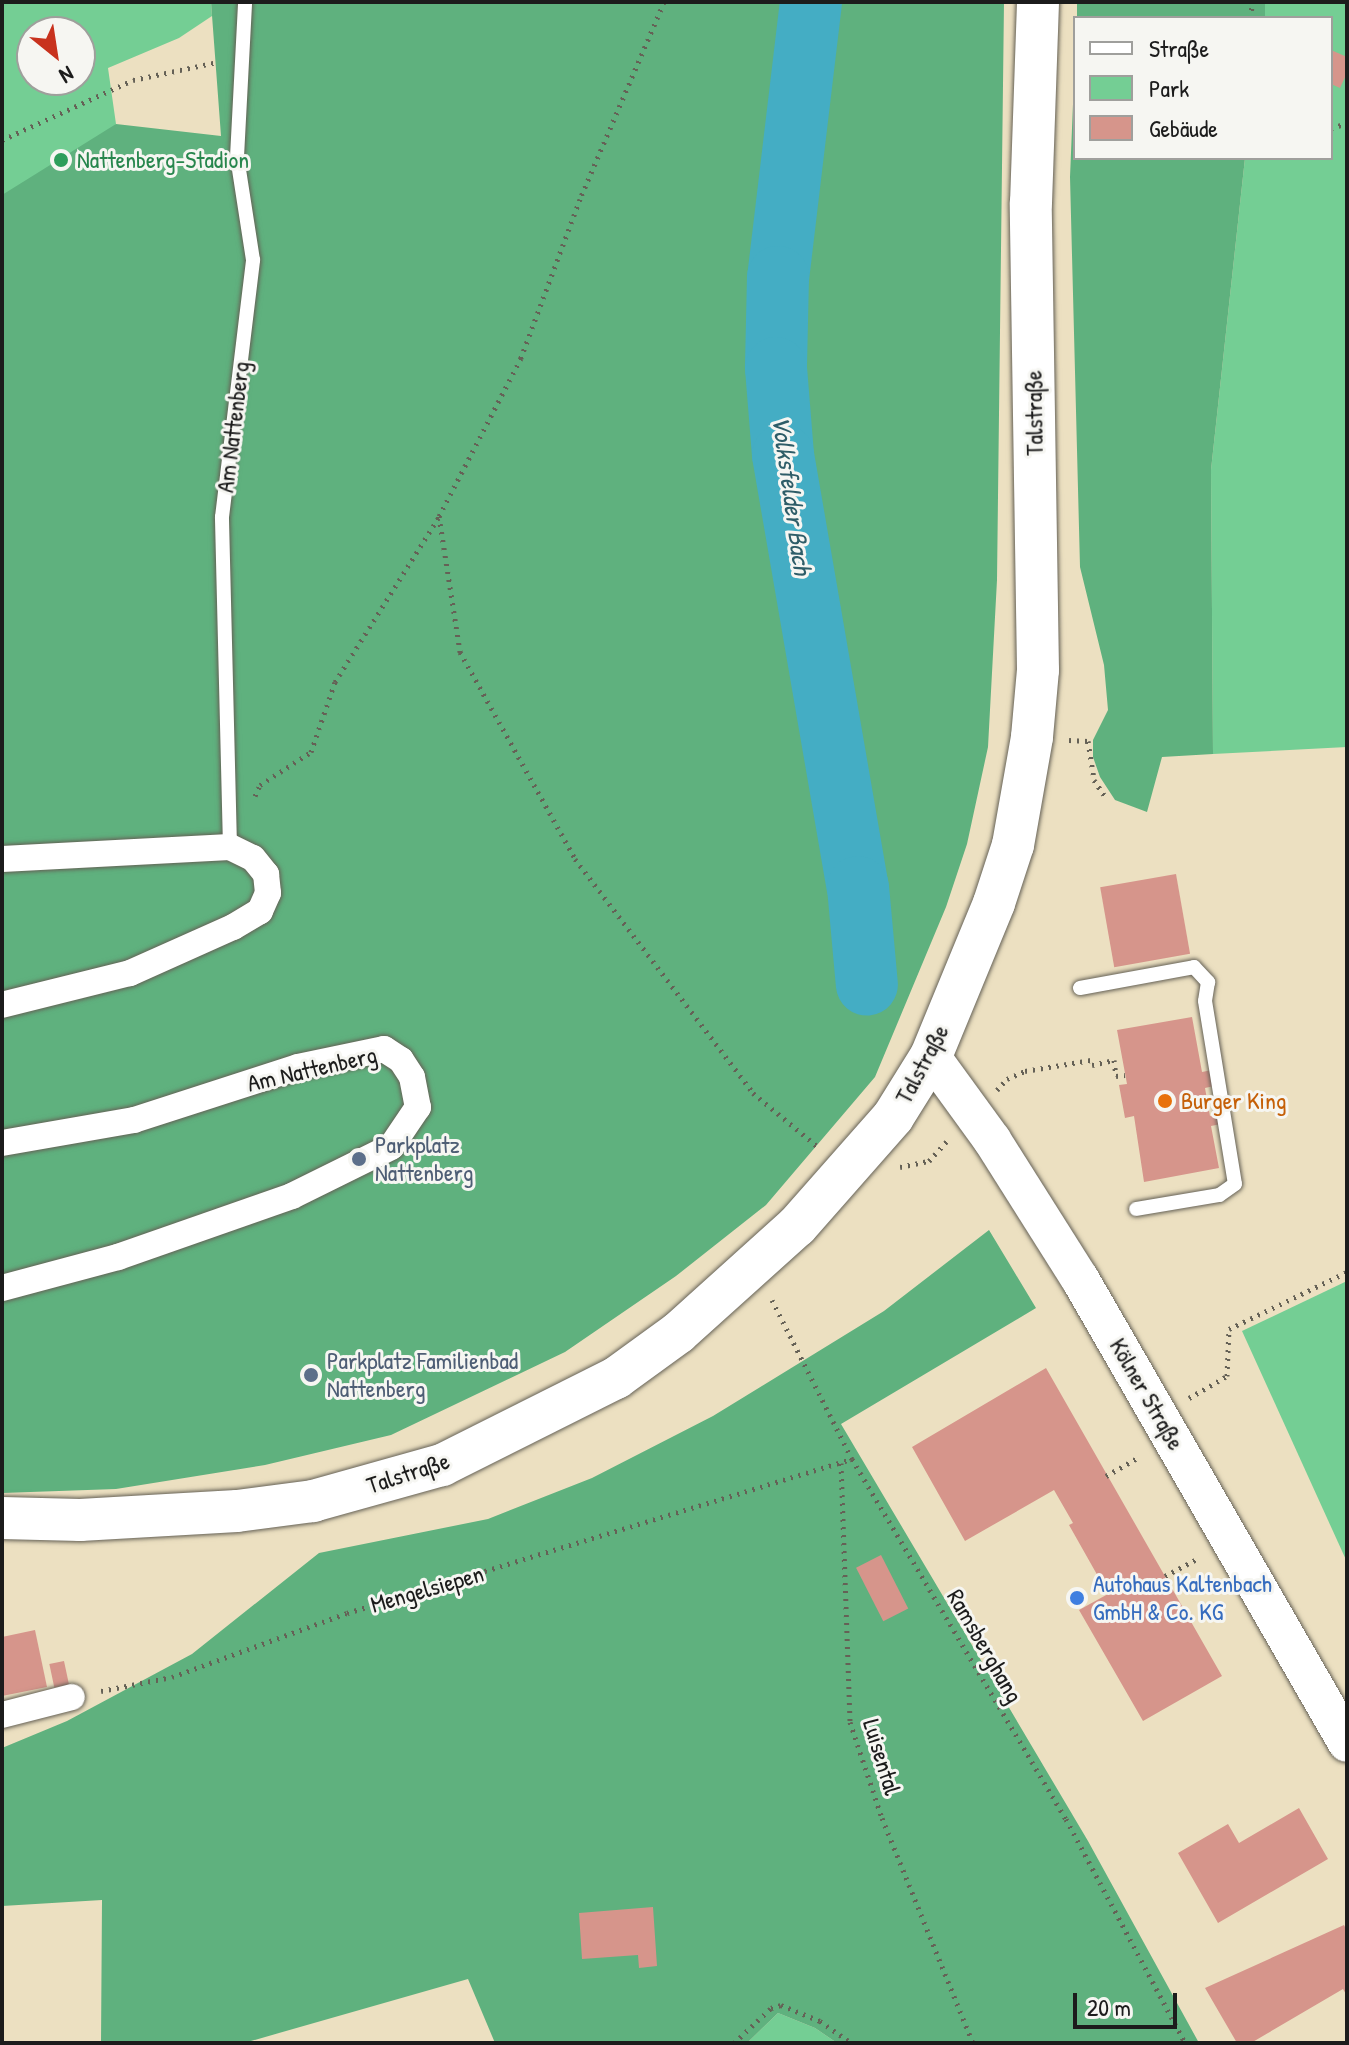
<!DOCTYPE html>
<html>
<head>
<meta charset="utf-8">
<style>
	body { margin:0 }
	#map { position:relative; width:1349px; height:2045px; overflow:hidden; background:#ece0c1; font-family:"Patrick Hand",sans-serif }
	div>[style] { position:absolute }
	[style*='--x'] { left:calc(var(--x)*1px); top:calc(var(--y)*1px); width:calc(var(--w)*1px); rotate:calc(var(--a)*1deg) }
	.green>* { inset:0; background:#74ce94 }
	.forest>* { inset:0; background:#5fb17e; transform-origin:0 0 }
	.stream>* { height:10px; margin:-5px; padding:0 5px; transform-origin:5px; border-radius:5px; background:#44adc4 }
	.river>* { height:62px; margin:-31px; padding:0 31px; transform-origin:31px; border-radius:31px; background:#44adc4 }
	.building>* { inset:0; background:#d6958b; transform-origin:0 0 }
	.path>* { height:5px; margin-top:-2.5px; transform-origin:0; background:repeating-linear-gradient(90deg,#656156 0 2px,transparent 0 8px) }
	.roads { filter:drop-shadow(0 0 2px #656156) drop-shadow(0 0 2px #656156) }
	.lane>* { height:14px; margin:-7px; padding:0 7px; transform-origin:7px; border-radius:7px; background:#fff }
	.street>* { height:26px; margin:-13px; padding:0 13px; transform-origin:13px; border-radius:13px; background:#fff }
	.secondary>* { height:38px; margin:-19px; padding:0 19px; transform-origin:19px; border-radius:19px; background:#fff }
	.primary>* { height:42px; margin:-21px; padding:0 21px; transform-origin:21px; border-radius:21px; background:#fff }
	.dots>* { width:22px; height:22px; translate:-50% -50%; box-sizing:border-box; border:4px solid #f6f6f2; border-radius:50% }
	span { translate:-50% -50%; white-space:nowrap; text-align:center; line-height:1.15; -webkit-text-stroke:6px #f6f6f2; paint-order:stroke }
	.leisure-label { font-size:24px; color:#27864d }
	.left { translate:0 -50%; text-align:left }
	.street-label { font-size:24px; color:#1c1c1c }
	.food-label { font-size:24px; color:#c56008 }
	.service-label { font-size:24px; color:#4e5e75 }
	.shop-label { font-size:24px; color:#366cbe }
	.water-label { font-size:26px; color:#2e5d68; font-style:italic }
	.frame { position:absolute; inset:0; border:4px solid #1c1c1c; pointer-events:none }
	.legend { position:absolute; left:1073px; top:16px; width:260px; height:144px; box-sizing:border-box; background:#f6f6f2; border:2px solid #9f9f9c; margin:0; padding:10px 14px; list-style:none; font-size:24px; color:#1c1c1c }
	.legend li { display:flex; align-items:center; gap:16px; height:40px }
	.legend b { width:40px; border:2px solid #9f9f9c }
	.north { position:absolute; left:16px; top:16px; width:80px; height:80px; box-sizing:border-box; background:#f6f6f2; border:2px solid #9f9f9c; border-radius:50%; rotate:150deg; font-size:22px; font-weight:700; line-height:32px; text-align:center; color:#1c1c1c }
	.north::after { content:''; display:block; margin:auto; width:28px; height:36px; background:#c8321e; clip-path:polygon(50% 0,100% 100%,50% 72%,0 100%) }
	.scale { position:absolute; left:1073px; top:1993px; width:104px; height:36px; box-sizing:border-box; border:4px solid #1c1c1c; border-top:0; padding-left:10px; font-size:24px; line-height:28px; white-space:nowrap; color:#1c1c1c; -webkit-text-stroke:6px #f6f6f2; paint-order:stroke }
</style>
</head>
<body>
<div id="map">
	<div class="green">
		<i style="clip-path:polygon(evenodd,2px 2px,211px 2px,212px 16px,179px 38px,108px 68px,116px 124px,2px 320px,2px 2px,32px 32px,80px 32px,80px 80px,32px 80px,32px 32px)"></i>
		<i style="clip-path:polygon(1265px 2px,1347px 2px,1347px 747px,1213px 754px,1211px 470px,1245px 158px,1331px 158px,1331px 18px,1262px 18px)"></i>
		<i style="clip-path:polygon(1347px 1281px,1347px 1562px,1242px 1331px)"></i>
		<i style="clip-path:polygon(778px 2013px,815px 2028px,837px 2043px,747px 2043px)"></i>
	</div>
	<div class="forest">
		<i style="clip-path:polygon(211px 2px,1004px 2px,997px 580px,988px 747px,967px 844px,946px 907px,875px 1077px,766px 1205px,676px 1276px,565px 1352px,391px 1435px,265px 1465px,116px 1489px,2px 1493px,2px 195px,116px 124px,221px 136px)"></i>
		<i style="left:1077px;top:2px;width:188px;height:16px"></i>
		<i style="clip-path:polygon(1075px 55px,1075px 158px,1245px 158px,1211px 470px,1213px 754px,1162px 757px,1147px 812px,1115px 800px,1100px 777px,1093px 757px,1093px 740px,1108px 710px,1104px 665px,1080px 567px,1070px 177px)"></i>
		<i style="clip-path:polygon(989px 1230px,1036px 1308px,841px 1424px,1088px 1841px,1199px 2043px,837px 2043px,815px 2028px,778px 2013px,747px 2043px,495px 2043px,468px 1979px,244px 2043px,101px 2043px,102px 1900px,2px 1906px,2px 1748px,67px 1721px,192px 1654px,319px 1553px,488px 1519px,592px 1478px,713px 1416px,884px 1311px)"></i>
	</div>
	<div class="stream">
		<i style="--x:800;--y:556;--w:64;--a:55.8"></i>
	</div>
	<div class="river">
		<i style="--x:811;--y:2;--w:277;--a:96.8"></i>
		<i style="--x:778;--y:277;--w:91;--a:91.3"></i>
		<i style="--x:776;--y:368;--w:87;--a:85.4"></i>
		<i style="--x:783;--y:455;--w:438;--a:80.2"></i>
		<i style="--x:858;--y:887;--w:98;--a:84.8"></i>
	</div>
	<div class="building">
		<i style="clip-path:polygon(1331px 50px,1347px 57px,1347px 73px,1340px 88px,1331px 84px)"></i>
		<i style="left:1176px;top:874px;width:81px;height:77px;rotate:80deg"></i>
		<i style="clip-path:polygon(1192px 1017px,1202px 1072px,1212px 1070px,1214px 1086px,1205px 1088px,1210px 1116px,1219px 1114px,1221px 1124px,1211px 1126px,1219px 1168px,1144px 1182px,1134px 1116px,1125px 1118px,1119px 1085px,1127px 1084px,1117px 1030px)"></i>
		<i style="clip-path:polygon(1046px 1368px,1222px 1676px,1143px 1721px,1079px 1610px,1108px 1594px,1069px 1525px,1073px 1523px,1054px 1490px,965px 1541px,912px 1447px)"></i>
		<i style="left:881px;top:1555px;width:60px;height:28px;rotate:63deg"></i>
		<i style="clip-path:polygon(35px 1630px,47px 1687px,2px 1696px,2px 1637px)"></i>
		<i style="left:64px;top:1661px;width:24px;height:15px;rotate:78deg"></i>
		<i style="clip-path:polygon(1299px 1808px,1328px 1859px,1218px 1923px,1178px 1853px,1228px 1824px,1239px 1843px)"></i>
		<i style="clip-path:polygon(653px 1907px,657px 1966px,639px 1968px,638px 1955px,582px 1959px,579px 1913px)"></i>
		<i style="clip-path:polygon(1344px 1925px,1347px 1931px,1347px 1996px,1343px 1989px,1251px 2043px,1237px 2043px,1205px 1988px)"></i>
	</div>
	<div class="path">
		<i style="--x:664;--y:2;--w:214;--a:113.1"></i>
		<i style="--x:580;--y:199;--w:170;--a:110.4"></i>
		<i style="--x:521;--y:358;--w:178;--a:117.4"></i>
		<i style="--x:439;--y:516;--w:138;--a:81.2"></i>
		<i style="--x:460;--y:652;--w:237;--a:60.9"></i>
		<i style="--x:575;--y:859;--w:294;--a:52.7"></i>
		<i style="--x:753;--y:1093;--w:85;--a:39.7"></i>
		<i style="--x:1251;--y:18;--w:16;--a:-86"></i>
		<i style="--x:1331;--y:128;--w:17;--a:-17"></i>
		<i style="--x:2;--y:140;--w:144;--a:-24.6"></i>
		<i style="--x:133;--y:80;--w:87;--a:-12"></i>
		<i style="--x:1069;--y:740;--w:19;--a:3"></i>
		<i style="--x:1088;--y:741;--w:39;--a:81"></i>
		<i style="--x:1094;--y:780;--w:22;--a:56"></i>
		<i style="--x:255;--y:796;--w:12;--a:-66"></i>
		<i style="--x:260;--y:785;--w:61;--a:-32.9"></i>
		<i style="--x:311;--y:752;--w:74;--a:-71.1"></i>
		<i style="--x:335;--y:682;--w:195;--a:-57.8"></i>
		<i style="--x:1092;--y:1065;--w:23;--a:-13"></i>
		<i style="--x:1114;--y:1060;--w:16;--a:83"></i>
		<i style="--x:1116;--y:1076;--w:9;--a:-6"></i>
		<i style="--x:997;--y:1090;--w:15;--a:-48"></i>
		<i style="--x:1007;--y:1079;--w:20;--a:-24"></i>
		<i style="--x:1025;--y:1071;--w:67;--a:-9.5"></i>
		<i style="--x:900;--y:1167;--w:30;--a:-12"></i>
		<i style="--x:929;--y:1161;--w:28;--a:-48"></i>
		<i style="--x:772;--y:1300;--w:178;--a:63.3"></i>
		<i style="--x:852;--y:1459;--w:419;--a:59.3"></i>
		<i style="--x:1066;--y:1819;--w:254;--a:62"></i>
		<i style="--x:1189;--y:1398;--w:44;--a:-30.1"></i>
		<i style="--x:1227;--y:1376;--w:47;--a:-87.6"></i>
		<i style="--x:1229;--y:1329;--w:131;--a:-25.8"></i>
		<i style="--x:841;--y:1463;--w:259;--a:88"></i>
		<i style="--x:850;--y:1722;--w:101;--a:71.6"></i>
		<i style="--x:882;--y:1818;--w:243;--a:68"></i>
		<i style="--x:1106;--y:1476;--w:39;--a:-30"></i>
		<i style="--x:1165;--y:1576;--w:38;--a:-28"></i>
		<i style="--x:101;--y:1691;--w:72;--a:-11.2"></i>
		<i style="--x:172;--y:1677;--w:186;--a:-20.1"></i>
		<i style="--x:347;--y:1613;--w:528;--a:-16.96"></i>
		<i style="--x:734;--y:2043;--w:51;--a:-43.4"></i>
		<i style="--x:771;--y:2008;--w:10;--a:-17"></i>
		<i style="--x:781;--y:2005;--w:42;--a:22.3"></i>
		<i style="--x:820;--y:2021;--w:39;--a:35"></i>
	</div>
	<div class="roads">
		<div class="lane">
			<i style="--x:230;--y:847;--w:330;--a:-91.4"></i>
			<i style="--x:222;--y:517;--w:259;--a:-83.1"></i>
			<i style="--x:253;--y:260;--w:104;--a:-98.8"></i>
			<i style="--x:237;--y:157;--w:155;--a:-87"></i>
			<i style="--x:1080;--y:988;--w:116;--a:-10.4"></i>
			<i style="--x:1194;--y:967;--w:21;--a:47"></i>
			<i style="--x:1208;--y:982;--w:19;--a:99"></i>
			<i style="--x:1205;--y:1001;--w:185;--a:80.7"></i>
			<i style="--x:1235;--y:1184;--w:19;--a:145"></i>
			<i style="--x:1219;--y:1195;--w:84;--a:170.4"></i>
		</div>
		<div class="street">
			<i style="--x:2;--y:859;--w:228;--a:-3"></i>
			<i style="--x:230;--y:847;--w:25;--a:26"></i>
			<i style="--x:253;--y:858;--w:21;--a:51"></i>
			<i style="--x:266;--y:874;--w:19;--a:84"></i>
			<i style="--x:268;--y:893;--w:20;--a:114"></i>
			<i style="--x:260;--y:911;--w:31;--a:149"></i>
			<i style="--x:233;--y:927;--w:113;--a:155.9"></i>
			<i style="--x:130;--y:973;--w:132;--a:166"></i>
			<i style="--x:2;--y:1143;--w:134;--a:-9.9"></i>
			<i style="--x:134;--y:1120;--w:172;--a:-17.9"></i>
			<i style="--x:298;--y:1067;--w:88;--a:-11.8"></i>
			<i style="--x:384;--y:1049;--w:20;--a:33"></i>
			<i style="--x:401;--y:1060;--w:20;--a:57"></i>
			<i style="--x:412;--y:1077;--w:31;--a:79"></i>
			<i style="--x:418;--y:1107;--w:48;--a:124"></i>
			<i style="--x:391;--y:1147;--w:110;--a:153.7"></i>
			<i style="--x:292;--y:1196;--w:184;--a:160.7"></i>
			<i style="--x:118;--y:1257;--w:120;--a:165"></i>
			<i style="--x:2;--y:1715;--w:72;--a:-14.4"></i>
		</div>
		<div class="secondary">
			<i style="--x:931;--y:1056;--w:104;--a:54"></i>
			<i style="--x:992;--y:1140;--w:165;--a:57.7"></i>
			<i style="--x:1080;--y:1279;--w:535;--a:60.08"></i>
		</div>
		<div class="primary">
			<i style="--x:2;--y:1518;--w:78;--a:1.5"></i>
			<i style="--x:80;--y:1520;--w:157;--a:-3.3"></i>
			<i style="--x:237;--y:1511;--w:77;--a:-7.5"></i>
			<i style="--x:313;--y:1501;--w:134;--a:-15.6"></i>
			<i style="--x:442;--y:1465;--w:195;--a:-26.6"></i>
			<i style="--x:616;--y:1378;--w:77;--a:-36"></i>
			<i style="--x:678;--y:1333;--w:160;--a:-42"></i>
			<i style="--x:797;--y:1226;--w:145;--a:-48.6"></i>
			<i style="--x:893;--y:1117;--w:72;--a:-58.1"></i>
			<i style="--x:931;--y:1056;--w:165;--a:-67.6"></i>
			<i style="--x:994;--y:903;--w:61;--a:-71.9"></i>
			<i style="--x:1013;--y:845;--w:110;--a:-80"></i>
			<i style="--x:1032;--y:737;--w:67;--a:-84.9"></i>
			<i style="--x:1038;--y:670;--w:467;--a:-90.9"></i>
			<i style="--x:1031;--y:203;--w:201;--a:-88"></i>
		</div>
	</div>
	<div class="dots">
		<i style="left:61px;top:160px;background:#2e9e5b"></i>
		<i style="left:1165px;top:1101px;background:#e8710a"></i>
		<i style="left:359px;top:1159px;background:#5c6f8a"></i>
		<i style="left:311px;top:1375px;background:#5c6f8a"></i>
		<i style="left:1077px;top:1598px;background:#3f7fe0"></i>
	</div>
	<div class="leisure-label">
		<span class="left" style="left:77px;top:160px">Nattenberg-Stadion</span>
	</div>
	<div class="street-label">
		<span style="left:1034px;top:413px;rotate:-91deg">Talstraße</span>
		<span style="left:233px;top:427px;rotate:-83deg">Am Nattenberg</span>
		<span style="left:922px;top:1064px;rotate:-62deg">Talstraße</span>
		<span style="left:312px;top:1069px;rotate:-13deg">Am Nattenberg</span>
		<span style="left:1147px;top:1394px;rotate:60deg">Kölner Straße</span>
		<span style="left:408px;top:1473px;rotate:-18deg">Talstraße</span>
		<span style="left:427px;top:1589px;rotate:-16deg">Mengelsiepen</span>
		<span style="left:985px;top:1646px;rotate:60deg">Ramsberghang</span>
		<span style="left:882px;top:1757px;rotate:73deg">Luisental</span>
	</div>
	<div class="food-label">
		<span class="left" style="left:1181px;top:1101px">Burger King</span>
	</div>
	<div class="service-label">
		<span class="left" style="left:375px;top:1159px">Parkplatz<br>Nattenberg</span>
		<span class="left" style="left:327px;top:1375px">Parkplatz Familienbad<br>Nattenberg</span>
	</div>
	<div class="shop-label">
		<span class="left" style="left:1093px;top:1598px">Autohaus Kaltenbach<br>GmbH &amp; Co. KG</span>
	</div>
	<div class="water-label">
		<span style="left:792px;top:495px;rotate:82deg">Volksfelder Bach</span>
	</div>
	<div class="frame"></div>
	<ul class="legend">
	<li><b style="height:10px;background:#fff"></b>Straße</li>
	<li><b style="height:22px;background:#74ce94"></b>Park</li>
	<li><b style="height:22px;background:#d6958b"></b>Gebäude</li>
	</ul>
	<div class="north">N</div>
	<div class="scale">20 m</div>
</div>
</body>
</html>
